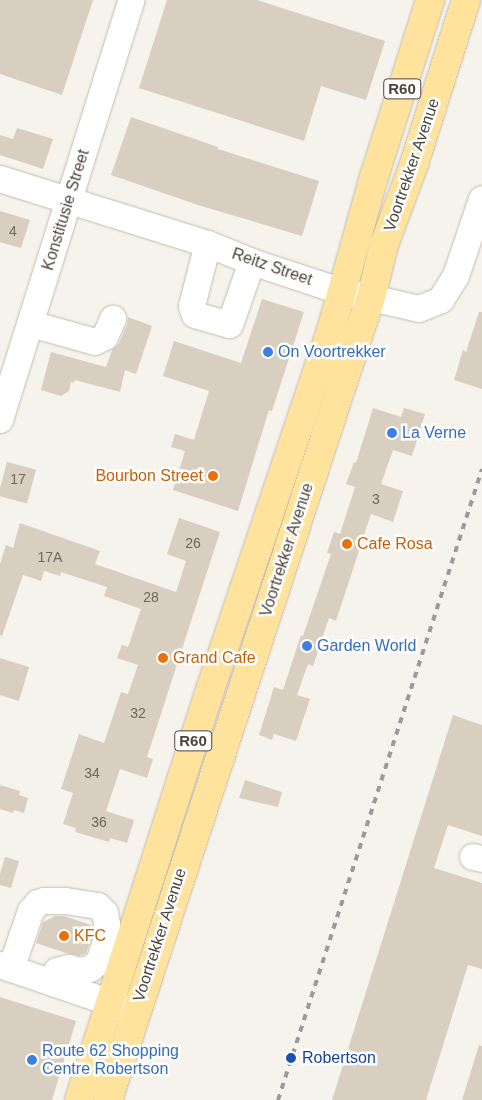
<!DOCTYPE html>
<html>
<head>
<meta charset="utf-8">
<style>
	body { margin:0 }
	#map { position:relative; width:482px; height:1100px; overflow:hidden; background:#f6f3ec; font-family:Arial,sans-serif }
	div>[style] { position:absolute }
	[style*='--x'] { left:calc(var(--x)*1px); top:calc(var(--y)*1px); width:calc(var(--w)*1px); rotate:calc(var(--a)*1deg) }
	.building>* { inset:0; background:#d8cfc1; transform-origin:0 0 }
	.roads { filter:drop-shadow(0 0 1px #c2bbae) drop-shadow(0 0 1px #c2bbae) }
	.minor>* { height:26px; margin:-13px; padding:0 13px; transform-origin:13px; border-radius:13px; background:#fff }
	.major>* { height:28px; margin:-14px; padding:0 14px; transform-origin:14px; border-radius:14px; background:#ffe39c }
	.rail>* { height:4px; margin-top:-2px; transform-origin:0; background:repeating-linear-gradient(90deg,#9a9a9a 0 6px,transparent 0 12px) }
	.dots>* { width:14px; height:14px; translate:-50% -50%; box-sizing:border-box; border:2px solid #fff; border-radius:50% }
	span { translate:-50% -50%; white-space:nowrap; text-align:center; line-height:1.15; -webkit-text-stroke:5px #fff; paint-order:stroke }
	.number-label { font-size:14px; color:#6e675b }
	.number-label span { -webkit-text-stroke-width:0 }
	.shield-label span { padding:1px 4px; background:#fff; border:1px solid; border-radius:4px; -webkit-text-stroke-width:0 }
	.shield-label { font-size:15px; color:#4b4439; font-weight:700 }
	.street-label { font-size:16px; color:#4b4439 }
	.shop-label { font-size:16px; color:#366cbe }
	.left { translate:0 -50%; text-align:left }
	.food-label { font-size:16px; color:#c56008 }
	.right { translate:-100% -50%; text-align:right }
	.transit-label { font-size:16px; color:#164399 }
</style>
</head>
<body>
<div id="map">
	<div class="building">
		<i style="clip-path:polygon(0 0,93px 0,62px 95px,0 74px)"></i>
		<i style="clip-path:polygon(167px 0,257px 0,385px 41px,366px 100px,321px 86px,304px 141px,139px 88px)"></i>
		<i style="clip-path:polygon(131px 117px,218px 147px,218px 149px,319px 181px,302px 236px,198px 205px,111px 175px)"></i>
		<i style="clip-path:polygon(17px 128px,53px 139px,43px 169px,0 155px,0 135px,13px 139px)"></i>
		<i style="clip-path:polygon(0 211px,30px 220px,21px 248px,0 242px)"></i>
		<i style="clip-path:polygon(262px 299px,304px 312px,272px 411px,269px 410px,238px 511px,173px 490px,185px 451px,171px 447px,175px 434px,194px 440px,209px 391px,163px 376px,174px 341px,241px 363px)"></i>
		<i style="clip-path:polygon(479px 312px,482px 312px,482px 389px,454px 380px,463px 350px,466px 352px)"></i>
		<i style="clip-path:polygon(128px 317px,152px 326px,136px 374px,125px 370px,120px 392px,75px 380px,74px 383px,71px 382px,69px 391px,61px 396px,41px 390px,51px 352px,106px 367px,112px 350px,119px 343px,127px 325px)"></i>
		<i style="clip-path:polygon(373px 408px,401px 417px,404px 408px,425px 414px,412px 456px,393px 450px,381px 484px,403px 491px,393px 522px,371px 514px,336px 621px,329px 618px,313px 666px,308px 664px,297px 695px,310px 699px,296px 741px,274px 734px,272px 740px,259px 735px,274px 687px,283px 690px,301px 635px,303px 636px,331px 554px,327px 553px,334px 532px,340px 534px,355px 487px,346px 484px,354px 462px,356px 463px)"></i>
		<i style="left:7px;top:462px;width:30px;height:35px;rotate:15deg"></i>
		<i style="clip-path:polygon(179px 518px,220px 532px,147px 757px,153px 759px,147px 778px,120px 769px,106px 811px,134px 820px,127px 843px,110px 838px,109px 842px,75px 832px,76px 828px,63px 824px,73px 793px,61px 789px,79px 734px,104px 743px,121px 692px,128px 694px,138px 665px,117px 658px,122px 645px,128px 647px,141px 609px,104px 596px,107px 587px,61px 572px,60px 576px,44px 571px,41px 581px,23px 575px,2px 636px,0 635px,0 564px,6px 545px,13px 548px,20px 523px,100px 551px,95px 564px,176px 592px,186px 561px,167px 554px)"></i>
		<i style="clip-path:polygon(0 658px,29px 667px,19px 701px,0 695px)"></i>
		<i style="clip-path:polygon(453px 715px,482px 725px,482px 836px,448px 825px,434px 868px,482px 883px,482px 969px,468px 965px,426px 1100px,332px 1100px)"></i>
		<i style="clip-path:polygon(245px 780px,282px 792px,278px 807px,239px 798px)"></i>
		<i style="clip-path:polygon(0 785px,20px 791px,19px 795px,28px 798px,24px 813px,14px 810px,13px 813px,0 809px)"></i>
		<i style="clip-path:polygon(5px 857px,19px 861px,11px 888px,0 885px,0 874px)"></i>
		<i style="clip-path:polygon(55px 916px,64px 916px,91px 925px,87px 935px,92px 937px,86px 953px,79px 956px,66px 953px,36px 943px,43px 922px)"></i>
		<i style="clip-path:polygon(0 997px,76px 1021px,52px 1100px,0 1100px)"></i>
		<i style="clip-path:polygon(479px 1045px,482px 1046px,482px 1100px,462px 1100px)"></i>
	</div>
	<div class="roads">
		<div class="minor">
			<i style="--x:0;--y:179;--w:218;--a:17.4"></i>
			<i style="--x:208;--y:244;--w:48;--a:22.2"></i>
			<i style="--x:252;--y:262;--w:93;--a:18.2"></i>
			<i style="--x:340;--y:291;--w:81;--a:12.8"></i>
			<i style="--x:419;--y:309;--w:24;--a:-22"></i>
			<i style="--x:441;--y:300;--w:28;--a:-58"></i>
			<i style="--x:456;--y:276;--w:81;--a:-71.3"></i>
			<i style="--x:208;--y:244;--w:64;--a:104.5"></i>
			<i style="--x:192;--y:306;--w:9;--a:72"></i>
			<i style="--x:195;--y:315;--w:36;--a:16"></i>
			<i style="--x:230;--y:325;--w:67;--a:-70.8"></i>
			<i style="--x:31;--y:324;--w:66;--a:15.7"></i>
			<i style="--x:95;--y:342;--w:11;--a:-27"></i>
			<i style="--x:105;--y:337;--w:20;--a:-66"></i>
			<i style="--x:0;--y:420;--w:440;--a:-72.6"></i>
			<i style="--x:473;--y:857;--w:9;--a:13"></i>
			<i style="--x:0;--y:965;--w:143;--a:18.8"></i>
			<i style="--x:11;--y:969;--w:61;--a:-71"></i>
			<i style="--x:31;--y:911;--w:11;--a:-49"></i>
			<i style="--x:38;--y:903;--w:6;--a:-18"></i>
			<i style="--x:44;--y:901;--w:22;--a:0"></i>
			<i style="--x:66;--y:901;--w:32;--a:9"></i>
			<i style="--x:98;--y:906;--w:10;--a:45"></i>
			<i style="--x:105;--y:913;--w:11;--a:80"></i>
			<i style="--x:107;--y:924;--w:15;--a:90"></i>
			<i style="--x:107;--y:939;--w:24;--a:109"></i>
			<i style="--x:99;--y:962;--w:11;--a:142"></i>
			<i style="--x:90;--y:969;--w:12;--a:171"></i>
			<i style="--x:78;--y:971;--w:9;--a:-162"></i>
			<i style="--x:69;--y:968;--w:12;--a:166"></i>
			<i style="--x:57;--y:971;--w:13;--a:103"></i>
		</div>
		<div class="major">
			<i style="--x:79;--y:1100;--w:424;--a:-72.3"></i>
			<i style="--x:208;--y:696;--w:389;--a:-71.4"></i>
			<i style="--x:332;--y:327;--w:156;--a:-74.4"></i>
			<i style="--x:374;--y:177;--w:186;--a:-72.4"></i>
			<i style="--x:108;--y:1100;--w:845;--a:-71.87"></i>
			<i style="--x:371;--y:297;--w:54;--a:-76"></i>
			<i style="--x:384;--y:245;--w:86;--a:-69.7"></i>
			<i style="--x:414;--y:164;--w:172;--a:-72.4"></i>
		</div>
	</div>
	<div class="rail">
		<i style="--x:278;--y:1100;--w:663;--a:-72.08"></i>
	</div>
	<div class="dots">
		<i style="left:268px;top:352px;background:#3f7fe0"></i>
		<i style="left:392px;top:433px;background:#3f7fe0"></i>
		<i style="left:213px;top:476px;background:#e8710a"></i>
		<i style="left:347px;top:544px;background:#e8710a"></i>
		<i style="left:307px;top:646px;background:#3f7fe0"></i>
		<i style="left:163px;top:658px;background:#e8710a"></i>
		<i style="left:64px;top:936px;background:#e8710a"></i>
		<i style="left:291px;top:1058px;background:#1a4fb4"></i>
		<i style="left:32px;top:1060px;background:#3f7fe0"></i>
	</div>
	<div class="number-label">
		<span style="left:13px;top:231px">4</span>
		<span style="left:18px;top:479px">17</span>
		<span style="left:376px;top:499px">3</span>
		<span style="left:193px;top:543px">26</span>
		<span style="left:50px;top:557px">17A</span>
		<span style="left:151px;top:597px">28</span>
		<span style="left:138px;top:713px">32</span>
		<span style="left:92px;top:773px">34</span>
		<span style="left:99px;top:822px">36</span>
	</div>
	<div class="shield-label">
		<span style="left:402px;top:89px">R60</span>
		<span style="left:193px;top:741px">R60</span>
	</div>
	<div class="street-label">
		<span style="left:412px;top:165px;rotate:-71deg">Voortrekker Avenue</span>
		<span style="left:66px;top:210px;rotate:-73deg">Konstitusie Street</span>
		<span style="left:272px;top:267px;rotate:19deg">Reitz Street</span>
		<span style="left:287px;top:550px;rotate:-72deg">Voortrekker Avenue</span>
		<span style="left:160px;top:935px;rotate:-72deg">Voortrekker Avenue</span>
	</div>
	<div class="shop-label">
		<span class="left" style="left:278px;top:352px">On Voortrekker</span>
		<span class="left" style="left:402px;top:433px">La Verne</span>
		<span class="left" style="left:317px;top:646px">Garden World</span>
		<span class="left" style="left:42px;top:1060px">Route 62 Shopping<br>Centre Robertson</span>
	</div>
	<div class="food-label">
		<span class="right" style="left:203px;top:476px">Bourbon Street</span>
		<span class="left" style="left:357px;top:544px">Cafe Rosa</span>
		<span class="left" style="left:173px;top:658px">Grand Cafe</span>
		<span class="left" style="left:74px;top:936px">KFC</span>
	</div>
	<div class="transit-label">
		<span class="left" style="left:302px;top:1058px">Robertson</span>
	</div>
</div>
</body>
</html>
